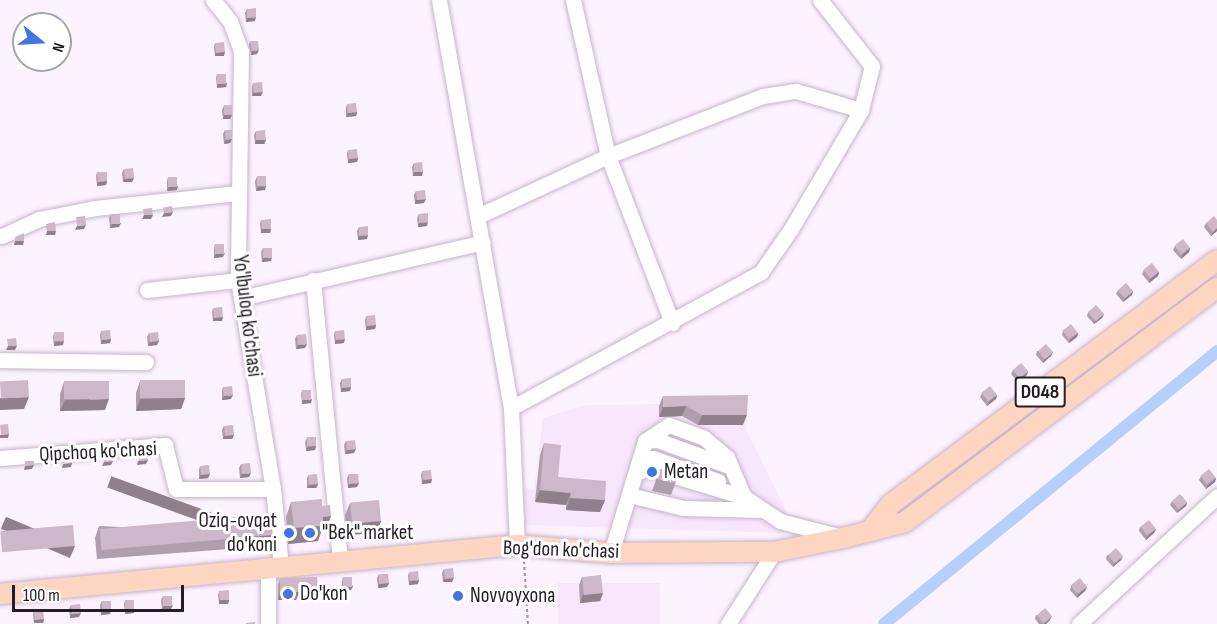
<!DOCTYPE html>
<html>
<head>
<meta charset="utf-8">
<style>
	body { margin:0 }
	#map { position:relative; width:1217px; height:624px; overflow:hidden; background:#fdf2ff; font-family:"Sofia Sans Condensed",sans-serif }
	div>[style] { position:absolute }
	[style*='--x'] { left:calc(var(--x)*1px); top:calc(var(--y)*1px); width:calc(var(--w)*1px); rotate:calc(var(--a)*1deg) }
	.built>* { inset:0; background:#f8e6fd; transform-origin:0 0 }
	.canal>* { height:12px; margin:-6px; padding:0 6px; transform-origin:6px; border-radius:6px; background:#b5cffe }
	.path>* { height:2px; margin-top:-1px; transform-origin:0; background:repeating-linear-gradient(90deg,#9e949f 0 3px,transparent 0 6px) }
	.roads { filter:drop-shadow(0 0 2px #c6b5ca) drop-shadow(0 0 2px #c6b5ca) }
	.minor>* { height:15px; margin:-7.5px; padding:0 7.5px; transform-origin:7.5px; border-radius:7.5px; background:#fff }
	.major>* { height:20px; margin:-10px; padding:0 10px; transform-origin:10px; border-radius:10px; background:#fed5c1 }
	.wall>* { inset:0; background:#b09dae }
	.shaded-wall>* { inset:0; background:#90808d; transform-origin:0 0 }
	.building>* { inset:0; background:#cdb7ca; transform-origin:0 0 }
	.dots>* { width:16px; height:16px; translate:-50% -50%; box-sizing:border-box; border:3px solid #fff; border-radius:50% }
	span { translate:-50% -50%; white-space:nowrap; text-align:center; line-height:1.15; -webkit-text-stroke:6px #fff; paint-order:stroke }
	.shield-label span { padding:2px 4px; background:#fff; border:2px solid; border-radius:4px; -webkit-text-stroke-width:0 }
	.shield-label { font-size:20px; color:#241d25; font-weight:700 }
	.street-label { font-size:21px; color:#241d25 }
	.poi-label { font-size:21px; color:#241d25 }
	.left { translate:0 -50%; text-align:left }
	.right { translate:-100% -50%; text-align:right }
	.north { position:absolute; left:12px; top:12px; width:60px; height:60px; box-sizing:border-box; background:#fff; border:2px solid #a7a5a8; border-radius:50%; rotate:108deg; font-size:16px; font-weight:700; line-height:24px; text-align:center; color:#241d25 }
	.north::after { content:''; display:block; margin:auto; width:21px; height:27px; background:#4174e5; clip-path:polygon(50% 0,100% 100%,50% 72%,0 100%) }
	.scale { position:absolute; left:12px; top:585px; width:172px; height:27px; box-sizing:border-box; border:3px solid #241d25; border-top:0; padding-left:8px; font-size:18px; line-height:21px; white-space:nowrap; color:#241d25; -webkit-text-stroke:4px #fff; paint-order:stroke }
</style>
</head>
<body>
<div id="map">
	<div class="built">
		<i style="clip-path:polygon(747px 403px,746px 429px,788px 515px,784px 533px,525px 525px,524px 488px,534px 490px,543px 418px,586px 405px)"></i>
		<i style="left:558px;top:583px;width:102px;height:41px"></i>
	</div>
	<div class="canal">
		<i style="--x:884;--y:624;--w:431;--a:-39.3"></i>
	</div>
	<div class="path">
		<i style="--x:524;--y:561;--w:63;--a:86.4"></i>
	</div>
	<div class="roads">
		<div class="minor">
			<i style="--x:213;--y:0;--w:27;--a:51"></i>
			<i style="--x:230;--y:21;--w:33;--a:70"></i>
			<i style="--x:241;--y:52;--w:228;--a:90.8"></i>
			<i style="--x:238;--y:280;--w:212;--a:80.5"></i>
			<i style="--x:273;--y:489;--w:78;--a:84.1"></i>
			<i style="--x:439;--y:0;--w:414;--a:80"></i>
			<i style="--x:511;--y:408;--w:137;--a:87.5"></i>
			<i style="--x:573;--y:0;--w:160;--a:77.4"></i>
			<i style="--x:608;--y:156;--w:179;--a:69"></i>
			<i style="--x:478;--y:216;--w:143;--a:-24.8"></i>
			<i style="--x:608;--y:156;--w:166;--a:-21.2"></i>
			<i style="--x:763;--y:96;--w:33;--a:-9"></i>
			<i style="--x:796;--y:91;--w:68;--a:16.3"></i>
			<i style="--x:2;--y:236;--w:41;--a:-24.7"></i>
			<i style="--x:39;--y:219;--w:57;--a:-11.1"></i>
			<i style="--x:95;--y:208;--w:143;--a:-6"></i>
			<i style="--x:313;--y:280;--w:282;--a:84.5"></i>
			<i style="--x:147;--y:290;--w:92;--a:-6.3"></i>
			<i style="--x:241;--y:298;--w:248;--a:-13"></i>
			<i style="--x:0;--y:360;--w:146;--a:0.8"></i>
			<i style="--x:511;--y:408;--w:285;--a:-28.5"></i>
			<i style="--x:761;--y:272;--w:52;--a:-55.1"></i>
			<i style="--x:791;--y:229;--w:138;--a:-59.5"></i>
			<i style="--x:861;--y:110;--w:45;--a:-76"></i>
			<i style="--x:872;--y:66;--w:84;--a:-128.2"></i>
			<i style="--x:645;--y:441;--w:12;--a:-5"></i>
			<i style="--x:657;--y:440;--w:79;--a:20"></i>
			<i style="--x:0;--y:458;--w:166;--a:-4.5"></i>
			<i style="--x:165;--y:445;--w:45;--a:76"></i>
			<i style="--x:176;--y:489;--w:97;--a:0"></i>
			<i style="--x:640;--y:460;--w:13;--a:-9"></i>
			<i style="--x:653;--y:458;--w:69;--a:19.5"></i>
			<i style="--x:636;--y:473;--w:13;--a:-23"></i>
			<i style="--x:648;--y:468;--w:100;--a:16.8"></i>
			<i style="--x:744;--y:497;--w:43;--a:33.7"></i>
			<i style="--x:780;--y:521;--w:60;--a:14.5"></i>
			<i style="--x:629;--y:495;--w:56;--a:13.5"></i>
			<i style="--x:683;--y:508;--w:80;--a:1.4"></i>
			<i style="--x:611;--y:553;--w:117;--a:-73.1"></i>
			<i style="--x:645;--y:441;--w:29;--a:-34"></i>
			<i style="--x:669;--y:425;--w:37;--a:20"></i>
			<i style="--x:704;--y:438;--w:30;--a:40"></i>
			<i style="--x:727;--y:457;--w:43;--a:67"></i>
			<i style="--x:268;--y:624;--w:57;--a:-90"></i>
			<i style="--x:728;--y:624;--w:85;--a:-57.4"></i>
			<i style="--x:1079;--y:624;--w:188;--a:-42.8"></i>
		</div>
		<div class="major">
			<i style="--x:870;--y:531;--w:34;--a:-52"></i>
			<i style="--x:891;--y:504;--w:407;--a:-36.8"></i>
			<i style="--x:0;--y:594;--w:519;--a:-5.41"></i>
			<i style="--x:517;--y:545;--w:94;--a:4.9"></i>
			<i style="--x:611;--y:553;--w:163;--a:-0.4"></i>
			<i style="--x:774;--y:552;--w:75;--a:-11.6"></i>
			<i style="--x:847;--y:537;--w:60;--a:-14.5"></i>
			<i style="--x:905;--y:522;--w:390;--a:-36.9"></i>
		</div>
	</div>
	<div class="wall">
		<i style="clip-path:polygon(247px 9px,255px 21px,246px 22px,245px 13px)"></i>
		<i style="clip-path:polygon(250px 41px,257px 54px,251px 55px,249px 45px)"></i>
		<i style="clip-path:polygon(215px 43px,224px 56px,215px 56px,214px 47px)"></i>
		<i style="clip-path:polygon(217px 74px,227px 83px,226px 87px,217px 88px,216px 78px)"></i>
		<i style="clip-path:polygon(253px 83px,261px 96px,252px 96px,252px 87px)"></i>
		<i style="clip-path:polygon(347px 104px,357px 112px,356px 116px,346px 117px,346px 108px)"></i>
		<i style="clip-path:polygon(224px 106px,232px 115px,230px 119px,223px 119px,222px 110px)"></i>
		<i style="clip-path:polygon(225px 130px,232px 139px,230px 143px,224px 144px,223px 134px)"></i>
		<i style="clip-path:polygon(256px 131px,266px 140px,264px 144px,255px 144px,254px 135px)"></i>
		<i style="clip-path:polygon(348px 150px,358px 158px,357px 162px,348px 163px,347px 154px)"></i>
		<i style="clip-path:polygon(414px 163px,422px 176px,413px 176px,412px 167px)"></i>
		<i style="clip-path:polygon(124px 169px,134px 178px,132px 182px,123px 182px,122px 173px)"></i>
		<i style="clip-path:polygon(97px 172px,107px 181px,106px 185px,97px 186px,96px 176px)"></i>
		<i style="clip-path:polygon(168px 177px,177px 190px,167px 191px,167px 181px)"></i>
		<i style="clip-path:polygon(257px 177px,265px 190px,256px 191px,255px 181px)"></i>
		<i style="clip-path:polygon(416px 191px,424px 203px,415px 204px,414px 195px)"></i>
		<i style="clip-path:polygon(111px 214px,119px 227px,110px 228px,109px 218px)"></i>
		<i style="clip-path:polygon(419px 214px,427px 226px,418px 227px,417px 218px)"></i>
		<i style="clip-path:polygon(261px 220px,271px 229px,270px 233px,261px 233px,260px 224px)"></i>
		<i style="clip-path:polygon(1217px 220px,1217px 231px,1211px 236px,1204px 227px,1206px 223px)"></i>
		<i style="clip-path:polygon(359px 227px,367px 239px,358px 240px,357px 231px)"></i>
		<i style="clip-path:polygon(215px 244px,223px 257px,214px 258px,214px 248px)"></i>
		<i style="clip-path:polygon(1175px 246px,1190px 248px,1189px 252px,1181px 259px,1173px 250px)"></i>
		<i style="clip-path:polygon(263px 248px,271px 261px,262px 262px,261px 252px)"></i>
		<i style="clip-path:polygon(1144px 270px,1159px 272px,1158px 276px,1149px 283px,1142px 274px)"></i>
		<i style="clip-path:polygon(1118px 290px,1133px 291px,1132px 295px,1123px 302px,1116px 294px)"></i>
		<i style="clip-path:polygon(213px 308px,222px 321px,213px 321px,212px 312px)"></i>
		<i style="clip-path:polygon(1088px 312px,1104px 314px,1102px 318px,1094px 324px,1087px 316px)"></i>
		<i style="clip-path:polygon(366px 316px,376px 325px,375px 329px,366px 330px,365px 320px)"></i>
		<i style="clip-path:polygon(101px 331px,111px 339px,110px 343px,101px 344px,100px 335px)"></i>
		<i style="clip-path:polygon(335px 331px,344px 343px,335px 344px,334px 335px)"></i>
		<i style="clip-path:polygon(1063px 331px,1078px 333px,1077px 337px,1069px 343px,1062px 335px)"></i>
		<i style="clip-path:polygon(54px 333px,63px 345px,54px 346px,53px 337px)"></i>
		<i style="clip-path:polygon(149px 333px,159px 341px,157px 345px,148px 346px,147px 337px)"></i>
		<i style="clip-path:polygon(297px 335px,305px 348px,296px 349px,295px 339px)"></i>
		<i style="clip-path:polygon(1037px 351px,1053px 352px,1051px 356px,1043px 363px,1036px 355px)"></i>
		<i style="clip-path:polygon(1013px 370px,1028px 371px,1027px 375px,1018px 382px,1011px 374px)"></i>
		<i style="clip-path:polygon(342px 379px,351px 387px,350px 391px,341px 392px,340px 383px)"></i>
		<i style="clip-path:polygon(140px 381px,185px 398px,181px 409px,136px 411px,136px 393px)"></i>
		<i style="clip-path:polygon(64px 382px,105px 410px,60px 411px,60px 394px)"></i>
		<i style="clip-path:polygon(223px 387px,231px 399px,222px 400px,222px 391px)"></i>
		<i style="clip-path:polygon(302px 390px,311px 403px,302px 404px,301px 394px)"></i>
		<i style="clip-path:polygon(982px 393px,997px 395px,996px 399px,987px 406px,980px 397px)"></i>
		<i style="clip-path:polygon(663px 396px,743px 425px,698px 425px,682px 416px,659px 417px,659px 406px)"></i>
		<i style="clip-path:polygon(224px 426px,234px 435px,232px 439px,223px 439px,222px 430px)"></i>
		<i style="clip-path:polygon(307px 438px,316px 446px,315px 450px,306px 451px,305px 442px)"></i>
		<i style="clip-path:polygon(346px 441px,354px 453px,345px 454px,344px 445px)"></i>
		<i style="clip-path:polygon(544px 443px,558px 477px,605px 500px,600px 512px,566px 510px,566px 505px,535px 502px,540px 455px)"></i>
		<i style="clip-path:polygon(241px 464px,249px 477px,240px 478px,239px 468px)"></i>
		<i style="clip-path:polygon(200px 466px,210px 474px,208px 478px,199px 479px,199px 470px)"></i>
		<i style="clip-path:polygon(660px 469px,679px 474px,671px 495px,652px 491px)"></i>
		<i style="clip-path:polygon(422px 471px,432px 479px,431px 483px,422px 484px,421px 475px)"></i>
		<i style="clip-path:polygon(349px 474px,357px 487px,348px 488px,347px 478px)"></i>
		<i style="clip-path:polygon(308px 475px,318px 484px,316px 488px,307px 488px,307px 479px)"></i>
		<i style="clip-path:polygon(1201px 476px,1216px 478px,1215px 482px,1206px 489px,1199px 480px)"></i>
		<i style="clip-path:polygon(1172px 501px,1187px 502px,1186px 506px,1177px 513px,1170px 505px)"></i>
		<i style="clip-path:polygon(291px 502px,322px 506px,331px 516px,325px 532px,321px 532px,318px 541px,288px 544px,286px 517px)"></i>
		<i style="clip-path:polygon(350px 503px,381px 521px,377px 533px,347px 535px,345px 515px)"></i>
		<i style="clip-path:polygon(99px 526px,273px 535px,269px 546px,97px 559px,95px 538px)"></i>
		<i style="clip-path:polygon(1140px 527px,1156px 529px,1154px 533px,1146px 540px,1139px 531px)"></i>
		<i style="clip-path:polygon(1107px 555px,1123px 556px,1121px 560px,1113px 567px,1106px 559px)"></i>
		<i style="clip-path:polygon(444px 569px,452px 582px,443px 582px,442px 573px)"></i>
		<i style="clip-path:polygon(409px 572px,418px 584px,409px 585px,408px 576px)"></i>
		<i style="clip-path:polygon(379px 574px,389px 583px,387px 587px,378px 588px,377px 578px)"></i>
		<i style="clip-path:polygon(343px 577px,353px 586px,351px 590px,342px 591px,342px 581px)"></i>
		<i style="clip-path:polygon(582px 577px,603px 593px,600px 601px,580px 603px,579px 585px)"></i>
		<i style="clip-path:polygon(280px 578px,318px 586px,315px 593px,298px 595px,296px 600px,278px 600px,278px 585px)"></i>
		<i style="clip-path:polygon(1071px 586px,1087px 587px,1085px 591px,1077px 598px,1070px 590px)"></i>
		<i style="clip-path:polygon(219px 591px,229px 600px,228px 604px,219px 604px,218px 595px)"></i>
		<i style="clip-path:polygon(163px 596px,171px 609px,162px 610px,161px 600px)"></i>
		<i style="clip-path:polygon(125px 600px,134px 613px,125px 614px,124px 604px)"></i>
		<i style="clip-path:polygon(102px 601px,110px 614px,101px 615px,100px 605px)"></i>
		<i style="clip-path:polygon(71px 605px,79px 617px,70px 618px,69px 609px)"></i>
		<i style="clip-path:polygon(34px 610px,44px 619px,43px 623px,34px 623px,33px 614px)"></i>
		<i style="clip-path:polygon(1036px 615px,1050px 620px,1046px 624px,1039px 624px,1035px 619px)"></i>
	</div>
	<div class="shaded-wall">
		<i style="clip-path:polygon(256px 17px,255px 21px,246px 22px,247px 18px)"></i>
		<i style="clip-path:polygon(259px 50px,257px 54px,251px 55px,252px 51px)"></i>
		<i style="clip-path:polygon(216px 52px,225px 52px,224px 56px,215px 56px)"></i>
		<i style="clip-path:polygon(227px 83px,226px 87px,217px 88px,218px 84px)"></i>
		<i style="clip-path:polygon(254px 92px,263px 92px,261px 96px,252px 96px)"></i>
		<i style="clip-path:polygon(357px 112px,356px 116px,346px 117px,348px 113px)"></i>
		<i style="clip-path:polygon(224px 115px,232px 115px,230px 119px,223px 119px)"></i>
		<i style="clip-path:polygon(232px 139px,230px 143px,224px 144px,226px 140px)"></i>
		<i style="clip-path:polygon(256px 140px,266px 140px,264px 144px,255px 144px)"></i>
		<i style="clip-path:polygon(358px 158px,357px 162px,348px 163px,349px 159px)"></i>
		<i style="clip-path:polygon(414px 172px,423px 172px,422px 176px,413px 176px)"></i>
		<i style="clip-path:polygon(125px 178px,134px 178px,132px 182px,123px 182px)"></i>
		<i style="clip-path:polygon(107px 181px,106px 185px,97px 186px,98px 182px)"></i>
		<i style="clip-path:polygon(178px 186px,177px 190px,167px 191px,169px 187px)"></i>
		<i style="clip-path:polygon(266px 186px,265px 190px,256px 191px,258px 187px)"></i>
		<i style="clip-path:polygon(426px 199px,424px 203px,415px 204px,416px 200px)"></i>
		<i style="clip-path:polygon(173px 212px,171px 216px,162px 217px,164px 213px)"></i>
		<i style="clip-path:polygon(144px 215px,153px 215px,151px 219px,142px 219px)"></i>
		<i style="clip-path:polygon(428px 222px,427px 226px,418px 227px,419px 223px)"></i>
		<i style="clip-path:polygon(121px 223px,119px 227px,110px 228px,112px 224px)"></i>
		<i style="clip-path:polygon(86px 225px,84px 229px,75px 230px,77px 226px)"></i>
		<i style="clip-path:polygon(1217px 228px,1217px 231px,1211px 236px,1213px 232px)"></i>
		<i style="clip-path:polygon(262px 229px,271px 229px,270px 233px,261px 233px)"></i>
		<i style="clip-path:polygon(47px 231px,56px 231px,55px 235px,46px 235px)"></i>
		<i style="clip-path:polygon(368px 235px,367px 239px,358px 240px,359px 236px)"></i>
		<i style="clip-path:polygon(15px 241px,24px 241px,23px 245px,14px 245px)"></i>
		<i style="clip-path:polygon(1190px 248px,1189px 252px,1181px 259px,1182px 255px)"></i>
		<i style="clip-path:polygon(225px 253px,223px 257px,214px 258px,216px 254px)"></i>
		<i style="clip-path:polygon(272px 257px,271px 261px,262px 262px,263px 258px)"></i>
		<i style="clip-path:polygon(1159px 272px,1158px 276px,1149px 283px,1150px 279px)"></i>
		<i style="clip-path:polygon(1133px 291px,1132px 295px,1123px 302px,1125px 298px)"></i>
		<i style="clip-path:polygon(1104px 314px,1102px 318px,1094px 324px,1095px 320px)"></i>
		<i style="clip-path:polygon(214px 317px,223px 317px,222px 321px,213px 321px)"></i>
		<i style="clip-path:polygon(376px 325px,375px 329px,366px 330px,367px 326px)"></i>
		<i style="clip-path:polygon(1078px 333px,1077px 337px,1069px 343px,1070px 339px)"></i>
		<i style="clip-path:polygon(111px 339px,110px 343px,101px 344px,102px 340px)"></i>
		<i style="clip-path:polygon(345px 339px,344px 343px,335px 344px,336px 340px)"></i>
		<i style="clip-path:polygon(64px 341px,63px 345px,54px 346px,55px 342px)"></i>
		<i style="clip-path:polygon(159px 341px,157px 345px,148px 346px,150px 342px)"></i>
		<i style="clip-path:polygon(307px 344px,305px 348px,296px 349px,298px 345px)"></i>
		<i style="clip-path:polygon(8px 346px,17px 346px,15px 350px,6px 350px)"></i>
		<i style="clip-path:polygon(1053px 352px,1051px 356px,1043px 363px,1044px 359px)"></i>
		<i style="clip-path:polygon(1028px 371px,1027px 375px,1018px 382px,1020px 378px)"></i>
		<i style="clip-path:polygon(351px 387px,350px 391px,341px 392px,342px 388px)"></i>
		<i style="clip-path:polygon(233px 395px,231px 399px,222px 400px,224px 396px)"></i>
		<i style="clip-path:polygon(997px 395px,996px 399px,987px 406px,989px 402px)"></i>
		<i style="clip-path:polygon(29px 397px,24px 409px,0 410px,0 398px)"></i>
		<i style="clip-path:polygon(185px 398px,181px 409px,136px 411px,140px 399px)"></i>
		<i style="clip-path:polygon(109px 399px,105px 410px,60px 411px,65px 400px)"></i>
		<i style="clip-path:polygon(312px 399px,311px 403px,302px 404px,303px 400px)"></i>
		<i style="clip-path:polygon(686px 406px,682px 416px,659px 417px,663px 407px)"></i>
		<i style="clip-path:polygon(702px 415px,747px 415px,743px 425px,698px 425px)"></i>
		<i style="clip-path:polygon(9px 434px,8px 438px,0 438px,0 435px)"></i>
		<i style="clip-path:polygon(225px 435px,234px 435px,232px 439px,223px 439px)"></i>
		<i style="clip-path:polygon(316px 446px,315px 450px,306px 451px,308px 447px)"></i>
		<i style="clip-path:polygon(356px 449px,354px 453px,345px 454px,347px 450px)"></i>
		<i style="clip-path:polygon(148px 460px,146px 464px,137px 465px,138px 461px)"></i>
		<i style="clip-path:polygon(113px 461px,111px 465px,102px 466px,104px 462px)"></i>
		<i style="clip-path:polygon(72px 463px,71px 467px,62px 468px,63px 464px)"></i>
		<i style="clip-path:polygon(34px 465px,32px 469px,24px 470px,25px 466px)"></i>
		<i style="clip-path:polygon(251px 473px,249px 477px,240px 478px,242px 474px)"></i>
		<i style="clip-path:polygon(210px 474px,208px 478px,199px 479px,201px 475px)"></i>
		<i style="clip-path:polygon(1216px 478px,1215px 482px,1206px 489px,1208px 485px)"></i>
		<i style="clip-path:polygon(432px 479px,431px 483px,422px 484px,423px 480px)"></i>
		<i style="clip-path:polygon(359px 483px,357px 487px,348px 488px,349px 484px)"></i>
		<i style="clip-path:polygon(309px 484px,318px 484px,316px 488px,307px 488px)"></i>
		<i style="clip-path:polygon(540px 490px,571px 493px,566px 505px,535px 502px)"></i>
		<i style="clip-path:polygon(570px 498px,605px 500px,600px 512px,566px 510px)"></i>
		<i style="clip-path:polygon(1187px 502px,1186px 506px,1177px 513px,1179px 509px)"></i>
		<i style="clip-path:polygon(331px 516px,325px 532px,321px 532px,318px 541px,288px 544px,294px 528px,323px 517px)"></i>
		<i style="clip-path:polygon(381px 521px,377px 533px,347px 535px,352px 524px)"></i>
		<i style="clip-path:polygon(1156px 529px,1154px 533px,1146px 540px,1147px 536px)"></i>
		<i style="left:273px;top:535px;width:12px;height:172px;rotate:110deg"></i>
		<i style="left:75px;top:546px;width:13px;height:75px;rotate:113deg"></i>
		<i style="clip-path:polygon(1123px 556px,1121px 560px,1113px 567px,1114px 563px)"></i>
		<i style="clip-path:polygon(445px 578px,454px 578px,452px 582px,443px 582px)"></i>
		<i style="clip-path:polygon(419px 580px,418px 584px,409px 585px,410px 581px)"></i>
		<i style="clip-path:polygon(389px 583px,387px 587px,378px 588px,379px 584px)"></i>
		<i style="clip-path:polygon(318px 586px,315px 593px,298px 595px,296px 600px,278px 600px,280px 592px,299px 588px)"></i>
		<i style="clip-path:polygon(353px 586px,351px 590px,342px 591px,344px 587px)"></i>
		<i style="clip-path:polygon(1087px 587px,1085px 591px,1077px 598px,1078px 594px)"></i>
		<i style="clip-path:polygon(603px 593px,600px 601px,580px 603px,583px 595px)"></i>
		<i style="clip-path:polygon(220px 600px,229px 600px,228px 604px,219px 604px)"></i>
		<i style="clip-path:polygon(173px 605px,171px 609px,162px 610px,164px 606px)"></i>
		<i style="clip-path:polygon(135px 609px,134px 613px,125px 614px,126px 610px)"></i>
		<i style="clip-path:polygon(111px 610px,110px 614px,101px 615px,102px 611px)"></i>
		<i style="clip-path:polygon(81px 613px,79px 617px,70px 618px,71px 614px)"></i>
		<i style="clip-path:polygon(1052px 616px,1050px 620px,1046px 624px,1043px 624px)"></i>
		<i style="clip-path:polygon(35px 619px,44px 619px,43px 623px,34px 623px)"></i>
	</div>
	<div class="building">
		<i style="clip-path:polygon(256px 8px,256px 17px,247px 18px,247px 9px)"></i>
		<i style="clip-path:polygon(250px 41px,258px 41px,259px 50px,252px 51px)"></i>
		<i style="left:224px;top:42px;width:10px;height:9px;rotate:84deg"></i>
		<i style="left:217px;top:74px;width:9px;height:10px"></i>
		<i style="left:262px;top:82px;width:10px;height:9px;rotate:84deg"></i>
		<i style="left:356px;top:103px;width:9px;height:9px;rotate:84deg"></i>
		<i style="left:232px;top:105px;width:10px;height:8px;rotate:90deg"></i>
		<i style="clip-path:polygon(225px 130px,232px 130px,232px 139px,226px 140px)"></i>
		<i style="clip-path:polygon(265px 130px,266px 140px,256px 140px,256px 131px)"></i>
		<i style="left:357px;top:149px;width:9px;height:9px;rotate:84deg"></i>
		<i style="clip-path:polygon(422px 162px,423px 172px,414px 172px,414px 163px)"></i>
		<i style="left:133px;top:168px;width:10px;height:9px;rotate:84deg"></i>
		<i style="clip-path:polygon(97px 172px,107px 172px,107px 181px,98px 182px)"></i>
		<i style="left:266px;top:176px;width:10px;height:9px;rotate:90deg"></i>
		<i style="left:168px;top:177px;width:9px;height:10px"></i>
		<i style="left:425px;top:190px;width:9px;height:9px;rotate:84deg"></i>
		<i style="left:172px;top:206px;width:6px;height:9px;rotate:81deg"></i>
		<i style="clip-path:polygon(152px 208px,153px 215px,144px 215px,143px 209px)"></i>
		<i style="clip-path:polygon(428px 213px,428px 222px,419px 223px,419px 214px)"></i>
		<i style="left:111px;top:214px;width:9px;height:10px"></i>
		<i style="left:85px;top:216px;width:9px;height:9px;rotate:84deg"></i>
		<i style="clip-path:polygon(1214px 216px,1217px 220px,1217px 228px,1213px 232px,1206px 223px)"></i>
		<i style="clip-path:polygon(271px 219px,271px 229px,262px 229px,261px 220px)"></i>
		<i style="clip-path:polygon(55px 222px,56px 231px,47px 231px,46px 224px)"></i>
		<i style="clip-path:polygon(368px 226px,368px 235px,359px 236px,359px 227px)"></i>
		<i style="clip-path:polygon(24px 233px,24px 241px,15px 241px,15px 237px)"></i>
		<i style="left:1183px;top:239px;width:11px;height:11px;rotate:52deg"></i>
		<i style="left:215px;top:244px;width:9px;height:10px"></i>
		<i style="left:263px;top:248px;width:9px;height:10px"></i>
		<i style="left:1152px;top:263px;width:11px;height:11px;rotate:52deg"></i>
		<i style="left:1126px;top:283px;width:11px;height:11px;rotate:49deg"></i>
		<i style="left:1096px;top:305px;width:12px;height:11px;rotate:48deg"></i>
		<i style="left:222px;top:307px;width:10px;height:9px;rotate:84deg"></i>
		<i style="left:375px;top:315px;width:10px;height:9px;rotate:84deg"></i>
		<i style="left:1071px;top:324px;width:11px;height:11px;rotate:52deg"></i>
		<i style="left:110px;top:330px;width:9px;height:9px;rotate:84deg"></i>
		<i style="left:344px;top:330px;width:9px;height:9px;rotate:84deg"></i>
		<i style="left:64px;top:332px;width:9px;height:10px;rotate:90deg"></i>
		<i style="left:158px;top:332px;width:9px;height:9px;rotate:84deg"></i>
		<i style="left:306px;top:334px;width:10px;height:9px;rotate:84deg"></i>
		<i style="clip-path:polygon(16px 338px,17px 346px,8px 346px,7px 339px)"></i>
		<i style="left:1046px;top:344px;width:11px;height:11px;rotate:49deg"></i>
		<i style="left:1021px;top:363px;width:11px;height:11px;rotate:49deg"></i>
		<i style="clip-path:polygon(351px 378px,351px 387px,342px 388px,342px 379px)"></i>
		<i style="left:28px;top:380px;width:17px;height:28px;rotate:87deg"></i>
		<i style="left:185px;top:380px;width:18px;height:45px;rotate:90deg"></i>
		<i style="left:109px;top:381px;width:18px;height:45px;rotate:90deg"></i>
		<i style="left:232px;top:386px;width:9px;height:9px;rotate:84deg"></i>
		<i style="left:990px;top:386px;width:11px;height:11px;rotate:52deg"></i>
		<i style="left:302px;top:390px;width:9px;height:10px"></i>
		<i style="clip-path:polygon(748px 395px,747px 415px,702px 415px,686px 406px,663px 407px,663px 396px)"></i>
		<i style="left:8px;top:424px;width:10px;height:8px;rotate:84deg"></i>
		<i style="left:233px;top:425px;width:10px;height:9px;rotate:84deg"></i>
		<i style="left:316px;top:437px;width:9px;height:9px;rotate:90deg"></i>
		<i style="left:355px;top:440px;width:9px;height:9px;rotate:84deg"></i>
		<i style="clip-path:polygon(544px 443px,561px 445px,558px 477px,606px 481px,605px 500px,570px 498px,571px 493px,540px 490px)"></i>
		<i style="left:147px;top:452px;width:8px;height:9px;rotate:83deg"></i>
		<i style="left:112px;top:455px;width:6px;height:9px;rotate:81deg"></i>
		<i style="left:72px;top:458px;width:5px;height:9px;rotate:90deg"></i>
		<i style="left:34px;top:461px;width:4px;height:9px;rotate:90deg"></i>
		<i style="left:250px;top:463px;width:10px;height:9px;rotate:84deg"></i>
		<i style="left:209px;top:465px;width:9px;height:9px;rotate:84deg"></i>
		<i style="clip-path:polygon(660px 469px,679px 474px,675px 483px,656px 479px)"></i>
		<i style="left:1209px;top:469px;width:11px;height:11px;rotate:52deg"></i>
		<i style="left:431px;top:470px;width:9px;height:9px;rotate:84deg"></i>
		<i style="left:317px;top:474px;width:10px;height:9px;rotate:84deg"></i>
		<i style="clip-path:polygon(349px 474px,358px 474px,359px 483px,349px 484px)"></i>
		<i style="left:1180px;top:494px;width:11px;height:11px;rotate:49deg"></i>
		<i style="clip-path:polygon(322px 499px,322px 506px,330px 505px,331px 516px,323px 517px,323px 526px,294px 528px,291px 502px)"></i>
		<i style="left:379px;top:500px;width:21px;height:29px;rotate:85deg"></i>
		<i style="left:271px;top:514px;width:21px;height:172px;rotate:85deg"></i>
		<i style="left:1149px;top:520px;width:11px;height:11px;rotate:52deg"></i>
		<i style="left:73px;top:525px;width:21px;height:73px;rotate:85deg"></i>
		<i style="left:1116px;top:548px;width:11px;height:11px;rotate:49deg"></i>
		<i style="left:453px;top:568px;width:10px;height:9px;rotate:84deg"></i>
		<i style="left:418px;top:571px;width:9px;height:9px;rotate:84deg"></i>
		<i style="clip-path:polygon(379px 574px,388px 574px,389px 583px,379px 584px)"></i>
		<i style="left:601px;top:575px;width:18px;height:19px;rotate:84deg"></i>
		<i style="clip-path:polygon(317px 577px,318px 586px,299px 588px,299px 592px,280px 592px,280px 578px)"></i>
		<i style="left:343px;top:577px;width:9px;height:10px"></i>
		<i style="left:1080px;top:578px;width:11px;height:12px;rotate:52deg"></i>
		<i style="clip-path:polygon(229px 590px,229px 600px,220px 600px,219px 591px)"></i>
		<i style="left:163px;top:596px;width:9px;height:10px"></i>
		<i style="left:125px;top:600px;width:9px;height:10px"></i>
		<i style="left:102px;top:601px;width:9px;height:10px"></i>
		<i style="left:80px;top:604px;width:9px;height:9px;rotate:84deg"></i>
		<i style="left:1045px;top:608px;width:11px;height:11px;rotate:49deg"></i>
		<i style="left:43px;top:609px;width:10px;height:9px;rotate:84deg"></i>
		<i style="clip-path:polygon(255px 622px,255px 624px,246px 624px,246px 623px)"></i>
	</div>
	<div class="dots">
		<i style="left:652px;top:472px;background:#4174e5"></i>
		<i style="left:289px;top:533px;background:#4174e5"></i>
		<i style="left:310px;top:533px;background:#4174e5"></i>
		<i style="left:288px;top:594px;background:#4174e5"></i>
		<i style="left:458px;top:596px;background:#4174e5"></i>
	</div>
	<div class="shield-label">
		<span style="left:1040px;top:392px">D048</span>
	</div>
	<div class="street-label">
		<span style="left:247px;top:316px;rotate:83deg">Yo'lbuloq ko'chasi</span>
		<span style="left:98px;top:452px;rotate:-3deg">Qipchoq ko'chasi</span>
		<span style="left:561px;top:550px;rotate:2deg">Bog'don ko'chasi</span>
	</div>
	<div class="poi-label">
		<span class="left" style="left:664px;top:472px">Metan</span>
		<span class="right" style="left:277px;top:533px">Oziq-ovqat<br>do'koni</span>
		<span class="left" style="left:322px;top:533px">"Bek" market</span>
		<span class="left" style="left:300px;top:594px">Do'kon</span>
		<span class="left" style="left:470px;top:596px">Novvoyxona</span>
	</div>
	<div class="north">N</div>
	<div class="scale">100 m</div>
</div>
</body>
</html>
